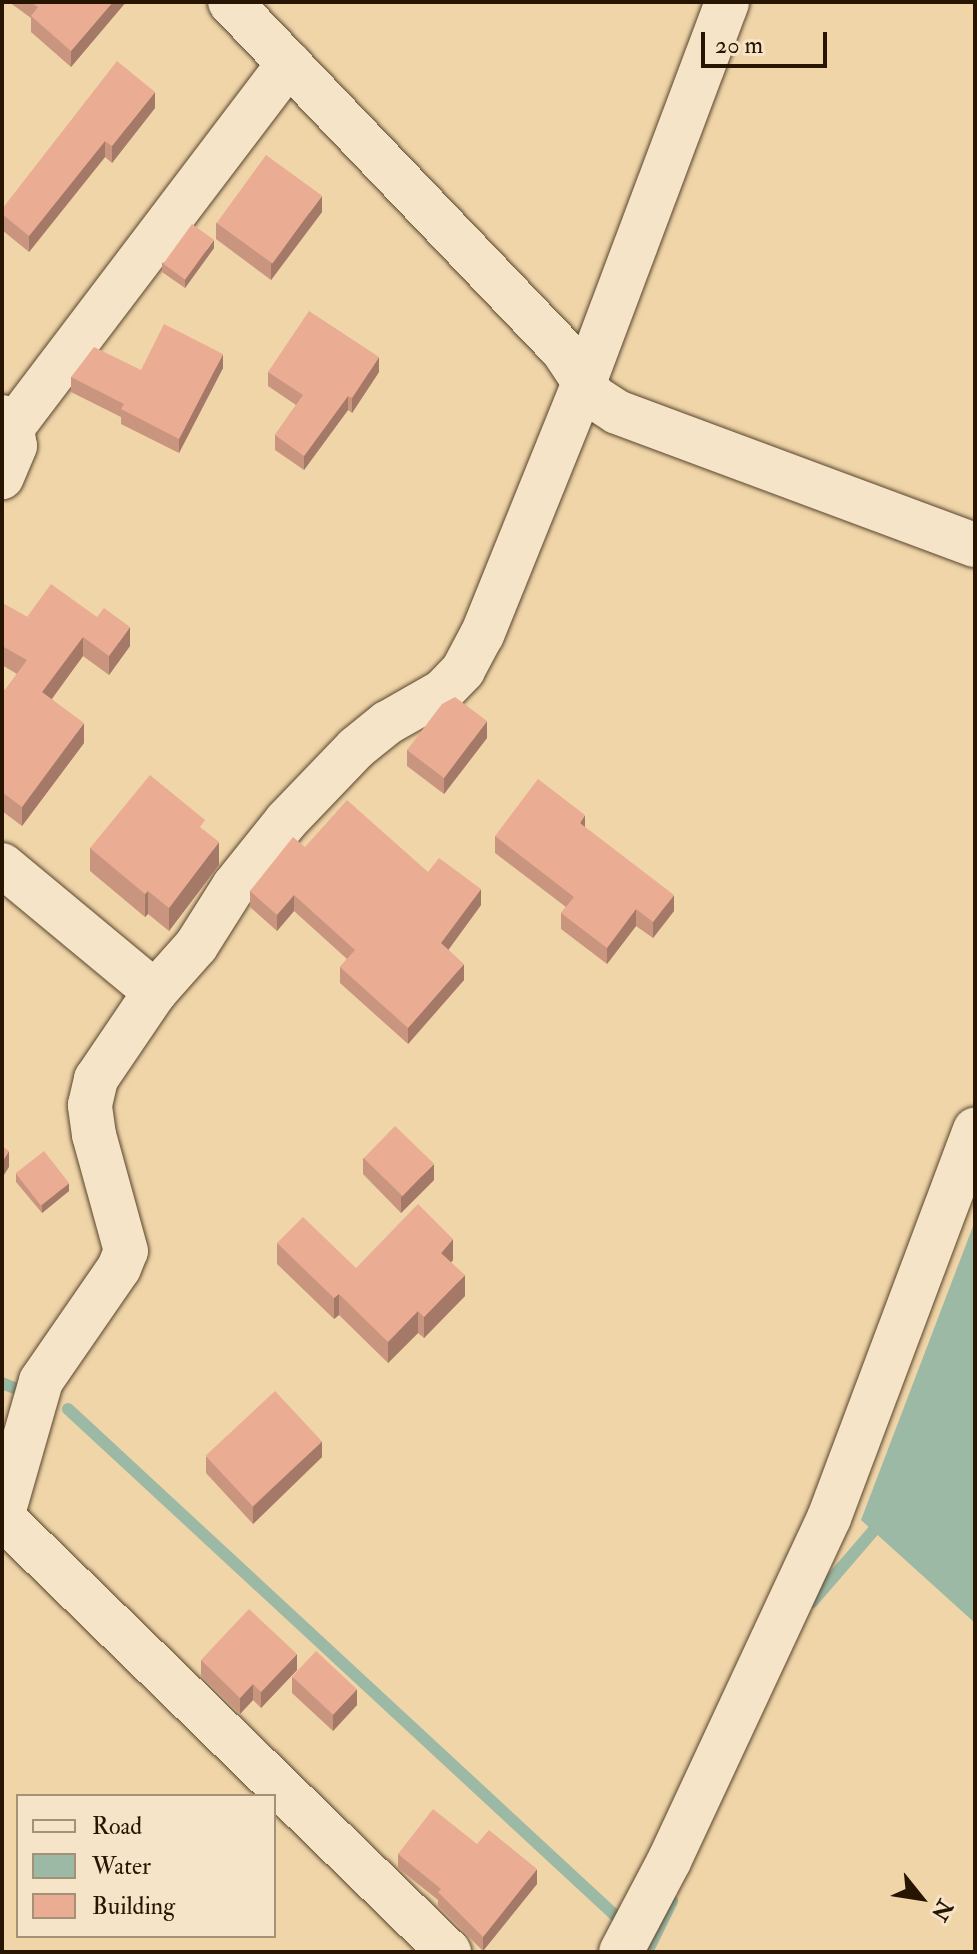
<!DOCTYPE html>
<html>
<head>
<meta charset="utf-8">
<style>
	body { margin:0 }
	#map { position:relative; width:977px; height:1954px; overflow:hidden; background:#f0d5a9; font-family:"IM FELL Double Pica",serif }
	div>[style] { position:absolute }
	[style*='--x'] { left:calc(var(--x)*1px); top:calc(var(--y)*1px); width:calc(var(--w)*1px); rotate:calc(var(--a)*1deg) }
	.water>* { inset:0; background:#9bb9a5 }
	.stream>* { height:12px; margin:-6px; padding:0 6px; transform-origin:6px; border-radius:6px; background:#9bb9a5 }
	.roads { filter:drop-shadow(0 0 2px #59452c) drop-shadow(0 0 2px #59452c) }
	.minor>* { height:44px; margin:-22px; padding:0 22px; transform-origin:22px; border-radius:22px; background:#f5e4c7 }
	.wall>* { inset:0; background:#c9957f }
	.shaded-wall>* { inset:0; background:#a47968 }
	.building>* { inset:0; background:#eaad94; transform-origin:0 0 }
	span { translate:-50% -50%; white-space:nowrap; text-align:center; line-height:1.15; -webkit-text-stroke:6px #f5e4c7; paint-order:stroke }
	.frame { position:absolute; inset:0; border:4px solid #271502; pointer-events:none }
	.legend { position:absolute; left:16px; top:1794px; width:260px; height:144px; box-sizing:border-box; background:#f5e4c7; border:2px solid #a39178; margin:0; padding:10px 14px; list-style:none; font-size:24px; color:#271502 }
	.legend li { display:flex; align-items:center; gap:16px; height:40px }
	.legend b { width:40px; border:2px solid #a39178 }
	.north { position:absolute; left:881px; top:1858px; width:80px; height:80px; -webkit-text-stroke:6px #f5e4c7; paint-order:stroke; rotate:120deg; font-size:22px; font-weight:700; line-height:32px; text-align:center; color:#271502 }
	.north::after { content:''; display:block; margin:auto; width:28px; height:36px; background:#271502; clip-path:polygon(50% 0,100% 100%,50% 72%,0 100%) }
	.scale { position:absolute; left:701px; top:32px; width:126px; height:36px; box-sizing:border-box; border:4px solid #271502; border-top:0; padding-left:10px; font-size:24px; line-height:28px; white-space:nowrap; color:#271502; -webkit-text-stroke:6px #f5e4c7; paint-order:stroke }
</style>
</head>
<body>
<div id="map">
	<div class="water">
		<i style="clip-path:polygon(975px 1221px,975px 1623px,861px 1520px)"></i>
	</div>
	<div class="stream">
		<i style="--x:2;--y:1383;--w:16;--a:22"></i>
		<i style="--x:68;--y:1409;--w:751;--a:42.79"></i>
		<i style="--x:812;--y:1602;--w:94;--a:-49.3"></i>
		<i style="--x:647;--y:1952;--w:57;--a:-63.9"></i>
	</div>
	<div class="roads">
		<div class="minor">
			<i style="--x:230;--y:2;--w:484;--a:46.3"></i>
			<i style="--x:564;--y:352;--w:54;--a:56.3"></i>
			<i style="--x:594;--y:397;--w:27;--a:33"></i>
			<i style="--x:617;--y:412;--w:382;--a:20.4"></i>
			<i style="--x:2;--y:417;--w:15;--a:48"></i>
			<i style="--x:12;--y:428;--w:18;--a:81"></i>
			<i style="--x:15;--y:446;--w:34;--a:113"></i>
			<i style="--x:12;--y:428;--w:458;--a:-52.8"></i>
			<i style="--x:2;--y:865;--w:199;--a:39.7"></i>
			<i style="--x:2;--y:1517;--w:141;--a:-74"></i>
			<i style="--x:41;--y:1381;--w:137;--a:-55.4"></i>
			<i style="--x:119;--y:1268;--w:18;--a:-68"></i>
			<i style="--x:126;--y:1251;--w:120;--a:-105.4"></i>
			<i style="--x:94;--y:1135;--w:30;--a:-98"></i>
			<i style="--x:90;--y:1105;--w:27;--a:-77"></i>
			<i style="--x:96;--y:1079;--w:105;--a:-55.9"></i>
			<i style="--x:155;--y:992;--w:62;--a:-48.3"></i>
			<i style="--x:196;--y:946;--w:71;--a:-57.7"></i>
			<i style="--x:234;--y:886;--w:83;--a:-51.3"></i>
			<i style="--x:286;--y:821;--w:101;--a:-46.2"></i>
			<i style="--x:356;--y:748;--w:40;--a:-39"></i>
			<i style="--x:387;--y:723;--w:64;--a:-29.7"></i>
			<i style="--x:443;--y:691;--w:29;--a:-46"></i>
			<i style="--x:463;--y:670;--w:40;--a:-62"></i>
			<i style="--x:482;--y:635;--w:272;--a:-68"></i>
			<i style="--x:584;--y:383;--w:407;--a:-69.4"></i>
			<i style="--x:2;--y:1517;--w:624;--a:44.22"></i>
			<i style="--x:621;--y:1952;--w:103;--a:-62.2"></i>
			<i style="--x:669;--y:1861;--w:378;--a:-65"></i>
			<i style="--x:829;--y:1518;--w:415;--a:-69.4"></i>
		</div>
	</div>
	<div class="wall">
		<i style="clip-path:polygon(9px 2px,126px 2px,71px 67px,31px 32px,31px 18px)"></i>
		<i style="clip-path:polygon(155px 108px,112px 163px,105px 157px,29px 252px,2px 230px,2px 209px)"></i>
		<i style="clip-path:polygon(322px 212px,271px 280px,216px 239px,216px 223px)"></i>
		<i style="clip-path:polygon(214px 248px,185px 288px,162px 272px,162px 263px)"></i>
		<i style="clip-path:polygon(223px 368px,179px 453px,121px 424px,121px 417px,71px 392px,71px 377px,141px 370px)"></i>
		<i style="clip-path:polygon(268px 372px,379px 372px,352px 413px,348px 410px,304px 470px,275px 450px,275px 435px,296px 405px,268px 386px)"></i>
		<i style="clip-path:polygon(2px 603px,27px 617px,130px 646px,109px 675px,83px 656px,52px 699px,84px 743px,22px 826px,2px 811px,2px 694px,17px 674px,2px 665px)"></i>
		<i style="clip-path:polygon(487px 738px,444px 794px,407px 766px,407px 750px)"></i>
		<i style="clip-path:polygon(585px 828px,674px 911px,653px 938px,636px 926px,607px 964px,561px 929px,561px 913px,566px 907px,495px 853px,495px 836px)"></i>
		<i style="clip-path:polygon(205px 831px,219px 865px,169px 931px,148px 914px,145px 917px,90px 871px,90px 848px)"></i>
		<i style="clip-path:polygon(305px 847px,428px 872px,481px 905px,448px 950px,464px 980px,408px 1044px,340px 983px,340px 967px,347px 959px,294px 911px,277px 931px,250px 907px,250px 891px)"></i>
		<i style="clip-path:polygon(363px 1158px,434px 1180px,401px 1213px,363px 1174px)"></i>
		<i style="clip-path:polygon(16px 1173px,69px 1191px,42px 1213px,16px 1182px)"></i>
		<i style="clip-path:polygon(277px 1243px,356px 1268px,453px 1260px,451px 1262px,465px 1296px,424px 1338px,418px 1333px,388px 1363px,339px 1315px,334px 1319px,277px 1264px)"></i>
		<i style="clip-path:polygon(206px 1457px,322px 1457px,253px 1524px,206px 1473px)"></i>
		<i style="clip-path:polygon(201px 1660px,297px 1670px,261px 1708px,253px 1700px,240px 1714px,201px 1676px)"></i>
		<i style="clip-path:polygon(292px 1677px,357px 1705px,333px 1731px,292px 1693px)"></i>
		<i style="clip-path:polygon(477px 1844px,537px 1884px,483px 1951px,438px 1906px,438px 1900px,398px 1868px,398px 1854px)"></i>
	</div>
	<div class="shaded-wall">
		<i style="clip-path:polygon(113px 2px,126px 2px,71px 67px,71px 51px)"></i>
		<i style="clip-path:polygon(155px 92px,155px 108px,112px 163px,112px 146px)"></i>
		<i style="clip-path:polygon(105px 141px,105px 157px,29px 252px,29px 236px)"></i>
		<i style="clip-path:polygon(322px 196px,322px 212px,271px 280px,271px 264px)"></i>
		<i style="clip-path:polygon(214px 240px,214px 248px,185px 288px,185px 280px)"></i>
		<i style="clip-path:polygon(223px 354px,223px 368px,179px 453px,179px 439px)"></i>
		<i style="clip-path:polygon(379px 357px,379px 372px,352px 413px,352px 398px)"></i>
		<i style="clip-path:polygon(348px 396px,348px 410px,304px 470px,304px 456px)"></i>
		<i style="clip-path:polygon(130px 627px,130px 646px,109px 675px,109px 656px)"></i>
		<i style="clip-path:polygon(83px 637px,83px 656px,42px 712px,42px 692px)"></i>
		<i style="clip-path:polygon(487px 721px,487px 738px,444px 794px,444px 778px)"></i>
		<i style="clip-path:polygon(84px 723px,84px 743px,22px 826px,22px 807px)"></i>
		<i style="clip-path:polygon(585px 815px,585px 832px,580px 823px)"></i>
		<i style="clip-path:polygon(219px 842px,219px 865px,169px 931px,169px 908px)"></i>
		<i style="clip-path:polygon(481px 889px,481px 905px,441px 960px,441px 943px)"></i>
		<i style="clip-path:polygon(148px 891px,148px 914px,145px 917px,145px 894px)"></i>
		<i style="clip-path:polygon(294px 895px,294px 911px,277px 931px,277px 915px)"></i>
		<i style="clip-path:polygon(674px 895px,674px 911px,653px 938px,653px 922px)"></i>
		<i style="clip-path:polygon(636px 909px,636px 926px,607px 964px,607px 948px)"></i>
		<i style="clip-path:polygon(464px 964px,464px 980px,408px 1044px,408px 1028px)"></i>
		<i style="clip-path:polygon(9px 1151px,9px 1167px,2px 1178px,2px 1162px)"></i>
		<i style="clip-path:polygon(434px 1164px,434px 1180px,401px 1213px,401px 1197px)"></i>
		<i style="clip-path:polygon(69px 1183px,69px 1191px,42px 1213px,42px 1205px)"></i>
		<i style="clip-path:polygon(453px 1239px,453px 1260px,441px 1274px,441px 1253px)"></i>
		<i style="clip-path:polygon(465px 1275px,465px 1296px,424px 1338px,424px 1317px)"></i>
		<i style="clip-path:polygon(339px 1294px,339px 1315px,334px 1319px,334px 1298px)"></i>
		<i style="clip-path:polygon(418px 1311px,418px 1333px,388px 1363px,388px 1342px)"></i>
		<i style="clip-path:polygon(322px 1441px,322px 1457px,253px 1524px,253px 1507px)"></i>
		<i style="clip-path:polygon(297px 1654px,297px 1670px,261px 1708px,261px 1692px)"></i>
		<i style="clip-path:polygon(253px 1684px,253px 1700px,240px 1714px,240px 1698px)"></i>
		<i style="clip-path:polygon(357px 1689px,357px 1705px,333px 1731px,333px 1715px)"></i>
		<i style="clip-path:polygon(3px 1843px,3px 1859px,2px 1861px,2px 1845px)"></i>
		<i style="clip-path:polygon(537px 1869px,537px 1884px,483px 1951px,483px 1937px)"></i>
	</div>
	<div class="building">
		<i style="clip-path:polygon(31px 2px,113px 2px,71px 51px,31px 16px,38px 7px)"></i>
		<i style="clip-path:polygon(117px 61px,155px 92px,112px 146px,105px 141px,29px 236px,2px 214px,2px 209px)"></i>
		<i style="left:266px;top:155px;width:69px;height:84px;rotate:36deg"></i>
		<i style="left:192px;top:224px;width:27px;height:49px;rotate:36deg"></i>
		<i style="clip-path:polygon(309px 311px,379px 357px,352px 398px,348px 396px,304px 456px,275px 435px,303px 395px,268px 372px)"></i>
		<i style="clip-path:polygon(164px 324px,223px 354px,179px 439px,121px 409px,124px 404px,71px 377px,94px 347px,141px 370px)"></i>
		<i style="clip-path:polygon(51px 584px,97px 617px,104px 608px,130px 627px,109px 656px,83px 637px,42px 692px,84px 723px,22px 807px,2px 792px,2px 694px,27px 660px,2px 646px,2px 603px,27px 617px)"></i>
		<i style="clip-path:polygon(455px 697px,487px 721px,444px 778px,407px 750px,442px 704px)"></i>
		<i style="clip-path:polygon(150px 775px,205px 820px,200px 827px,219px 842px,169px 908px,148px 891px,145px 894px,90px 848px)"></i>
		<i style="clip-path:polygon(538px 779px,585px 815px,580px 823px,674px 895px,653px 922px,636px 909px,607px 948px,561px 913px,574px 897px,495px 836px)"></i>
		<i style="clip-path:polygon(347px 800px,428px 872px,439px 858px,481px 889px,441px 943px,464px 964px,408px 1028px,340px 967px,355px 950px,294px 895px,277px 915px,250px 891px,293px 837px,305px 847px)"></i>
		<i style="left:395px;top:1126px;width:54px;height:45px;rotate:44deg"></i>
		<i style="clip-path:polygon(2px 1146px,9px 1151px,2px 1162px)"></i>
		<i style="left:44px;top:1151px;width:41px;height:36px;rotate:52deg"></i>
		<i style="clip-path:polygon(418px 1204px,453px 1239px,441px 1253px,465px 1275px,424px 1317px,418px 1311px,388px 1342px,339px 1294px,334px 1298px,277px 1243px,303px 1217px,356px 1268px)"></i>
		<i style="left:275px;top:1391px;width:69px;height:95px;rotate:47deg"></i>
		<i style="clip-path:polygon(249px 1609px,297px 1654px,261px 1692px,253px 1684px,240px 1698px,201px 1660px)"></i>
		<i style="left:316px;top:1651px;width:56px;height:35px;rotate:43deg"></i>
		<i style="clip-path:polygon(433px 1809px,477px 1844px,489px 1830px,537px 1869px,483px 1937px,438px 1892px,441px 1889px,398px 1854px)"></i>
	</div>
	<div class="frame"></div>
	<ul class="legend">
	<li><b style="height:10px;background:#f5e4c7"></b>Road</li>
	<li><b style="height:22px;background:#9bb9a5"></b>Water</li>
	<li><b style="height:22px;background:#eaad94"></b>Building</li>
	</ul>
	<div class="north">N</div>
	<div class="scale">20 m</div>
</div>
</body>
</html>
